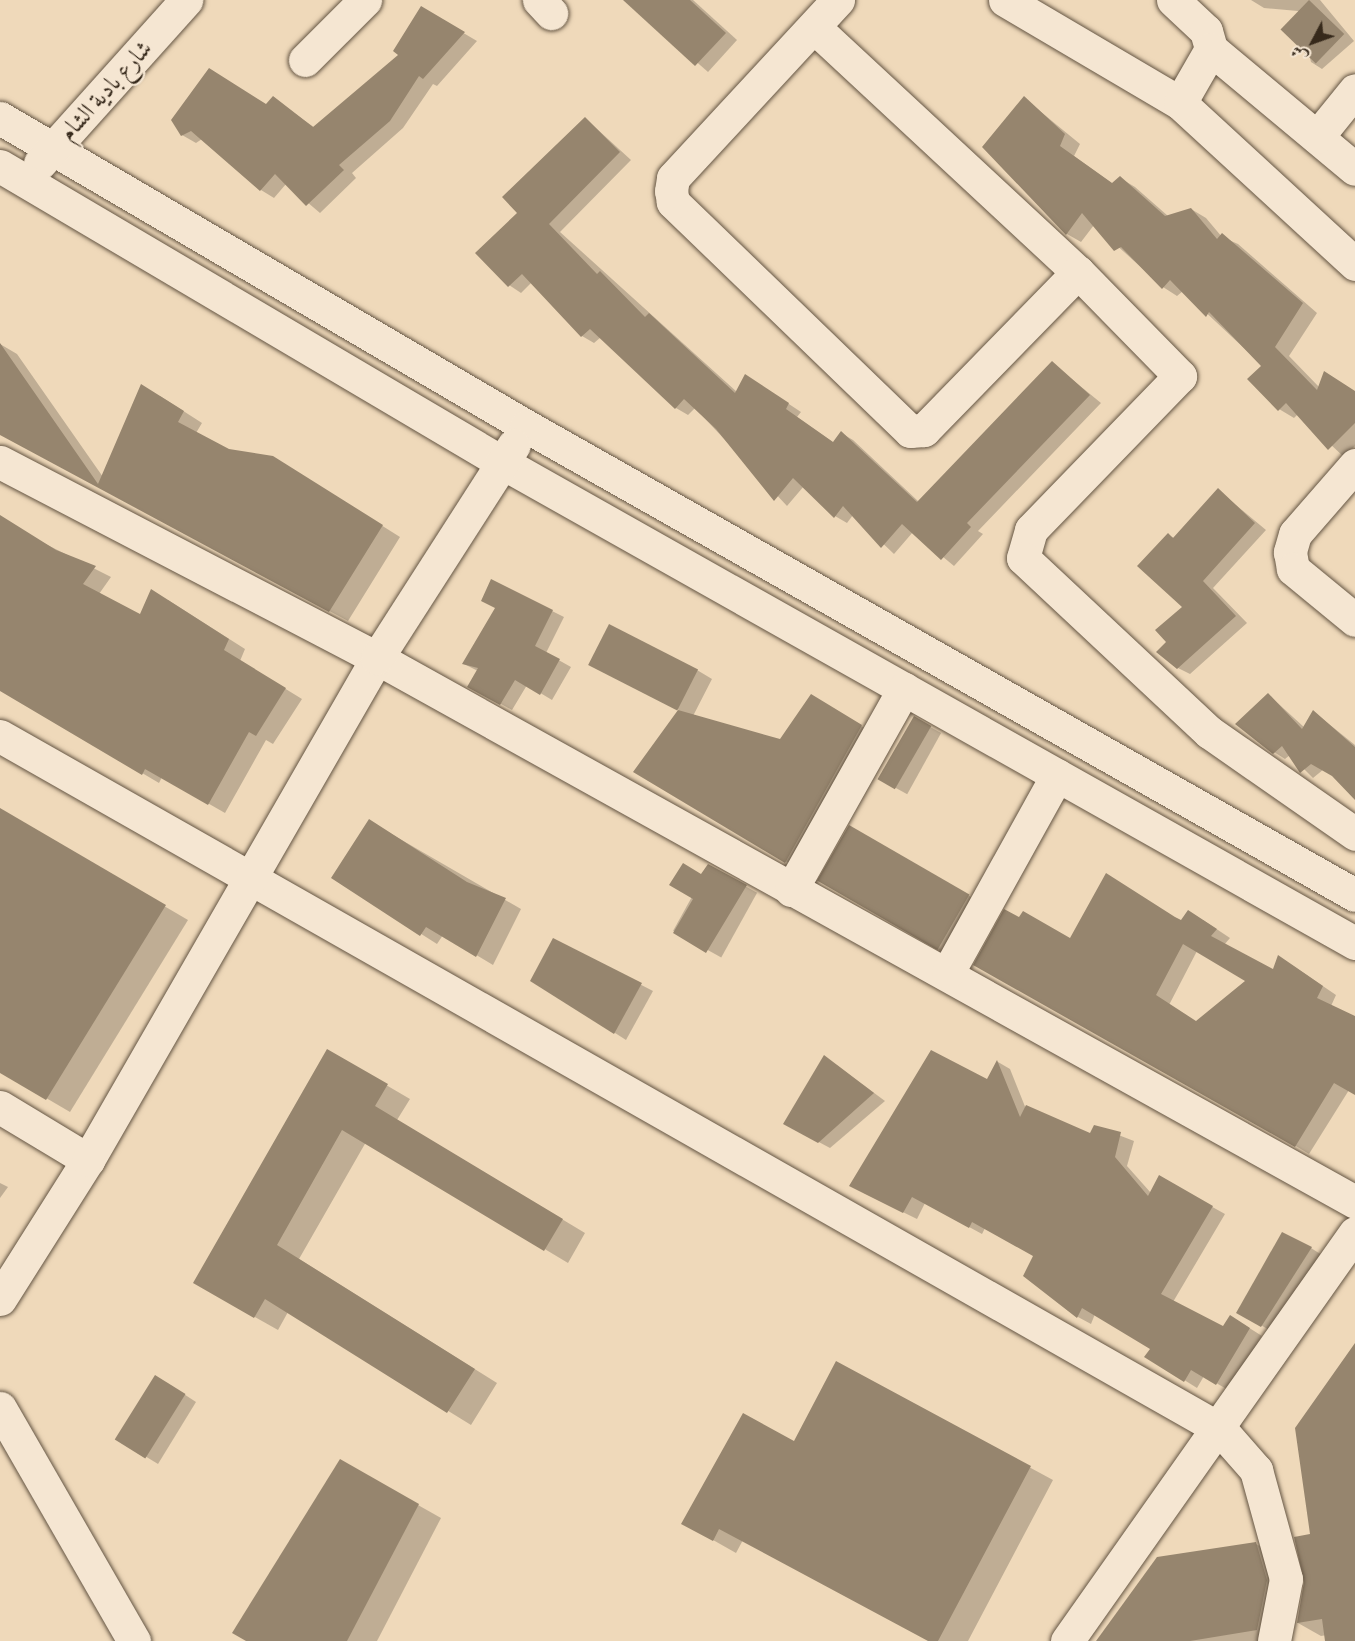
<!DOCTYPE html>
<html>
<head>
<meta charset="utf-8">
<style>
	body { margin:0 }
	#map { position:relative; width:1355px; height:1641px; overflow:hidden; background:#efd9ba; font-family:"EB Garamond",Amiri,serif }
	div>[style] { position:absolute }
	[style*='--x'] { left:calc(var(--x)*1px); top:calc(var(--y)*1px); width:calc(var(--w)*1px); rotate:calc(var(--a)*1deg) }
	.shadow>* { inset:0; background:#0003; transform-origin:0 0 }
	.building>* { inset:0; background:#96856e; transform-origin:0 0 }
	.roads { filter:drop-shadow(0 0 2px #645543) drop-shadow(0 0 2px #645543) }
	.minor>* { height:33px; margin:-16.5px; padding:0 16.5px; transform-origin:16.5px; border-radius:16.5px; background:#f5e6d2 }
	span { translate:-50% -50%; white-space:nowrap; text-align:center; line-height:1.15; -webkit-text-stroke:4.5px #f5e6d2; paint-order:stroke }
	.street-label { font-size:24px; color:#36291b }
	.north { position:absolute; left:1283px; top:12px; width:60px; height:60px; -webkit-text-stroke:4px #f5e6d2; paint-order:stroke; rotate:229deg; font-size:16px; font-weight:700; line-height:24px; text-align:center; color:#36291b }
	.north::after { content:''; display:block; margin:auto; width:21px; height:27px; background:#36291b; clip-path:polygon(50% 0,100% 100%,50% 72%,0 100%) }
</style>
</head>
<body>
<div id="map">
	<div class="shadow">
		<i style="clip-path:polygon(626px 0,693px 0,737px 40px,708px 72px)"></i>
		<i style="clip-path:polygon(1320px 0,1354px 41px,1322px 69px,1311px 62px,1298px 11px,1264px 8px,1251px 0)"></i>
		<i style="clip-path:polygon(421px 8px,477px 41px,437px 86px,433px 84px,403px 128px,352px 173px,356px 178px,320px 213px,286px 184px,274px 198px,261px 190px,202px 139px,196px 143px,182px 135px,173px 120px,266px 106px,273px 98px,315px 128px,400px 55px)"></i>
		<i style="clip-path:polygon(1024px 98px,1080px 144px,1074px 156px,1113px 184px,1120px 178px,1135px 187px,1168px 216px,1191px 209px,1206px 218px,1222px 237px,1238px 244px,1317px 313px,1289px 356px,1319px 387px,1355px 391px,1355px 446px,1344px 457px,1298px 414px,1294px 418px,1279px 409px,1263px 366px,1183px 291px,1177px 296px,1163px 287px,1094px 225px,1081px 242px,1067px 234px)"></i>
		<i style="clip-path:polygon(585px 118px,631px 160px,560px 232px,737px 392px,757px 383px,801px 412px,797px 417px,834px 443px,841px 433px,853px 440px,919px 502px,1052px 363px,1101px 403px,978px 531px,983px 534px,954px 566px,913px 532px,894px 554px,853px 515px,847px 523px,835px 516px,804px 486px,787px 506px,695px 408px,688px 415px,676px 408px,601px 337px,594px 343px,582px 336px,532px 282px,521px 293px,509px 285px,519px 213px)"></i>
		<i style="clip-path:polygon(0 344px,17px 354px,103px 477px,160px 396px,202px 423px,196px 433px,228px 450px,292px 469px,400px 537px,348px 621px,0 434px)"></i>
		<i style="clip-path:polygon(1218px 490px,1266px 530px,1213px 588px,1247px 623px,1190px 674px,1178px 668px,1168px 642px,1184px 607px,1168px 535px,1174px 538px)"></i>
		<i style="clip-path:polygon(0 521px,111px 577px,99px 594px,141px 617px,168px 600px,245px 649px,240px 661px,302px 699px,273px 744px,266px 740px,225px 813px,162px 777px,159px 783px,0 689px)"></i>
		<i style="clip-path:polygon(552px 611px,564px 617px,546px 653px,571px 667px,552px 700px,527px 685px,512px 710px,469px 686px,478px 671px,464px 664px)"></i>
		<i style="clip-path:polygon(697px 670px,712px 679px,693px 716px,780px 741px,811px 696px,878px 736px,802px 871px,635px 771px,679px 710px,606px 673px)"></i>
		<i style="clip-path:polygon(1269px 695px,1305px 728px,1314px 712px,1355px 745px,1355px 790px,1324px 769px,1313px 778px,1290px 755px,1285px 759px,1274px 752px)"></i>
		<i style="left:914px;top:718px;width:31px;height:70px;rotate:29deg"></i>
		<i style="clip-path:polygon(0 810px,188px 920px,70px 1112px,0 1071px)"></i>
		<i style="clip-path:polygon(369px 821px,521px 909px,493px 965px,443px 935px,437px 944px,333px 878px)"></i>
		<i style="left:850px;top:827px;width:155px;height:62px;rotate:30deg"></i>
		<i style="left:709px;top:866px;width:55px;height:74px;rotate:29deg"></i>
		<i style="clip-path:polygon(evenodd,1179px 920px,1203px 920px,1230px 938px,1224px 945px,1274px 971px,1292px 965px,1336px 995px,1331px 1006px,1355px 1017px,1355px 1094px,1349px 1090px,1309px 1154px,1192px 1083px,1070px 940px,1179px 920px,1197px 951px,1247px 980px,1196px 1022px,1169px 1005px,1197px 951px)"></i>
		<i style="clip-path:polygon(554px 940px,653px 991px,626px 1040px,532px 980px)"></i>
		<i style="clip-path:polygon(328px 1051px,410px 1099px,397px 1120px,585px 1233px,568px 1263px,366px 1142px,299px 1259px,497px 1383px,471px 1425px,288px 1312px,278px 1330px,195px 1283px)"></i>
		<i style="clip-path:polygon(998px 1062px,1010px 1069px,1026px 1109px,1091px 1136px,1095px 1126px,1134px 1141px,1127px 1166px,1151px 1193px,1160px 1178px,1225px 1214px,1173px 1302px,1224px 1328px,1243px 1324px,1262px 1336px,1230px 1391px,1204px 1376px,1197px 1388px,1146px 1356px,1152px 1349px,1095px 1314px,1091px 1324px,1078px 1317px,1025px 1276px,1035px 1256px,985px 1228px,982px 1234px,925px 1203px,917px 1219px,864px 1193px,987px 1081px)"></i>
		<i style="clip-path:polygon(835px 1064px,885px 1101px,830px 1148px,785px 1124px)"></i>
		<i style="clip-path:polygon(0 1183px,8px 1187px,0 1198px)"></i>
		<i style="clip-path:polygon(1311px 1248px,1322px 1255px,1273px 1332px,1238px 1312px)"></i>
		<i style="clip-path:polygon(1355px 1346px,1355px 1641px,1333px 1641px,1339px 1633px,1321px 1636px,1298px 1623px)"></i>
		<i style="clip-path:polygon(837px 1363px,1053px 1480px,968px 1641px,930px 1641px,743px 1540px,736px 1553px,683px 1523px,794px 1443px)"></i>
		<i style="clip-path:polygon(167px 1383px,196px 1402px,158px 1464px,117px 1439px)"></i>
		<i style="clip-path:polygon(340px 1461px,441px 1518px,377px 1641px,248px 1641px)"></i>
		<i style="clip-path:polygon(1256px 1544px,1279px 1557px,1280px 1641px,1098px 1641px)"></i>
	</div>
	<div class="building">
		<i style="clip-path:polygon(623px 0,690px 0,726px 33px,695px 66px)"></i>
		<i style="left:1309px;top:0;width:49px;height:41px;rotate:44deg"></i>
		<i style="clip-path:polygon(421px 6px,465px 32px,423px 79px,419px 76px,390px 121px,339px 165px,344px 170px,306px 206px,275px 174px,260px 191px,191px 131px,181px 136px,171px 120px,209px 68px,266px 104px,273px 96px,313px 127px,398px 55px,393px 51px)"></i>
		<i style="clip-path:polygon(1024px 96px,1065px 134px,1060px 146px,1112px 183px,1120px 176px,1165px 216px,1191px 208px,1217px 239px,1222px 233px,1303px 303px,1275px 347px,1317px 390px,1324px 371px,1355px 391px,1355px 423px,1328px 450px,1286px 403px,1278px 411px,1247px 379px,1261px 366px,1209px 312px,1206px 317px,1170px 280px,1162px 289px,1121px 247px,1114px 251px,1082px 213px,1066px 235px,982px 147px)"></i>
		<i style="clip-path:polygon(585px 117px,620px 152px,549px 224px,597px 274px,600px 271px,645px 317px,649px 313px,735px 393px,745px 374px,789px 403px,786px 409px,833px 442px,841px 431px,917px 502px,1052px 361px,1090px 395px,967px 523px,971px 527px,941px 560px,902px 524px,881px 548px,843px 506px,834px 518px,793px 478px,774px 501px,716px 429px,684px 399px,675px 409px,590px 329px,581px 337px,522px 274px,508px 287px,475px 253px,517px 213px,502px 197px)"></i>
		<i style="clip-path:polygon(0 343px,98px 484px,141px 384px,184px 411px,178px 422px,229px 449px,273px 456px,383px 525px,329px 612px,0 435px)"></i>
		<i style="clip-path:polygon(1218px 488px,1255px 523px,1203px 581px,1236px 616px,1177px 669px,1156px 652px,1166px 642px,1155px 630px,1182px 607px,1137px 566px,1168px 533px,1173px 538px)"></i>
		<i style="clip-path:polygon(0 515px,56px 550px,96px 566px,83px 584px,140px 614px,151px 589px,229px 639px,224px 650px,286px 688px,256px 736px,249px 732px,208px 805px,145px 769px,142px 775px,0 691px)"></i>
		<i style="clip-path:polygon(491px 579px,553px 610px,535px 646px,560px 659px,540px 695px,515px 680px,500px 705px,467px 687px,478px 668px,462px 664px,495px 608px,481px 601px)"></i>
		<i style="left:609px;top:624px;width:100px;height:46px;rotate:27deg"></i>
		<i style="clip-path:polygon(1268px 693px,1302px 729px,1313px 710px,1355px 747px,1355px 800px,1332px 776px,1311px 764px,1300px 773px,1282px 746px,1273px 754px,1235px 724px)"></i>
		<i style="clip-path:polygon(811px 694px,862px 725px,785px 863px,633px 772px,678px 710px,780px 739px)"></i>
		<i style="left:914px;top:716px;width:20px;height:73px;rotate:30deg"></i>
		<i style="clip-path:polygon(0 808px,166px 905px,46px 1100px,0 1073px)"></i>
		<i style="clip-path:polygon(369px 819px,467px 882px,506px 898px,476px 957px,426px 927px,420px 936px,331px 878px)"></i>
		<i style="left:849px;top:825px;width:139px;height:64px;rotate:30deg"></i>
		<i style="clip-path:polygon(683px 863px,701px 874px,708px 864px,747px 885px,706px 953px,673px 933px,693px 899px,669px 885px)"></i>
		<i style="clip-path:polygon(evenodd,1106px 873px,1175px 917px,1181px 920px,1188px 910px,1217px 929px,1211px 936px,1273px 969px,1278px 955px,1323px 986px,1317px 998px,1355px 1016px,1355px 1095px,1334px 1083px,1295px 1147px,973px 965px,1004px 909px,1019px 917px,1023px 911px,1070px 938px,1106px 873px,1183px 944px,1245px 981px,1196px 1021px,1156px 995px,1183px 944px)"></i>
		<i style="clip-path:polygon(553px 938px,642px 983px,614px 1034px,530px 981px)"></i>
		<i style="clip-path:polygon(327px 1049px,388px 1084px,375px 1106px,563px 1219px,544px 1251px,342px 1130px,277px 1245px,475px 1369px,447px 1413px,265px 1299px,254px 1318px,193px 1283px)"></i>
		<i style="clip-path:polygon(931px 1050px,987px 1079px,997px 1060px,1020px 1117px,1026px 1105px,1090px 1133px,1094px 1125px,1121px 1132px,1115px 1157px,1148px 1196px,1159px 1175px,1213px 1206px,1161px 1294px,1223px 1326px,1230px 1315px,1250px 1328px,1216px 1385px,1191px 1370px,1184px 1382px,1144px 1357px,1150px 1349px,1082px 1308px,1077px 1318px,1023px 1276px,1033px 1256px,972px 1222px,969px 1228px,912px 1197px,903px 1213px,849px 1186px)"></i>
		<i style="clip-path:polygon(824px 1055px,874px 1093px,818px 1143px,783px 1124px)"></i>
		<i style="clip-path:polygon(1282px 1232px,1312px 1247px,1261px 1327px,1236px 1313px)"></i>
		<i style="clip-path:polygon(1355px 1343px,1355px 1641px,1325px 1641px,1322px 1619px,1297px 1623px,1304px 1582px,1294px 1537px,1310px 1534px,1295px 1428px)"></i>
		<i style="clip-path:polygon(836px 1361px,1031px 1466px,938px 1641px,928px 1641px,719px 1529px,713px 1541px,681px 1524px,743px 1413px,794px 1441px)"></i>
		<i style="left:155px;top:1375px;width:36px;height:76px;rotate:32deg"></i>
		<i style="clip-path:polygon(340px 1459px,419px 1504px,347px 1641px,246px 1641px,232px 1633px)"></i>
		<i style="clip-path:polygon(1256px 1542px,1267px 1580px,1257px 1630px,1190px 1641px,1096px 1641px,1157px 1557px)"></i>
	</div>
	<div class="roads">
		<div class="minor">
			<i style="--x:539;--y:0;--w:18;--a:47"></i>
			<i style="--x:1005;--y:0;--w:203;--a:30.5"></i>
			<i style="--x:1180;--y:103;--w:238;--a:42.6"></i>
			<i style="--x:1173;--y:0;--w:45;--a:43.2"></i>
			<i style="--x:1206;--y:31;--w:19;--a:74"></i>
			<i style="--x:1211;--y:49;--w:62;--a:119.9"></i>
			<i style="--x:815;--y:28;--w:359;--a:42.9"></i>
			<i style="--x:1078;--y:272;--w:221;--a:134.3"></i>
			<i style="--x:924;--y:430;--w:14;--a:176"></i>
			<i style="--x:910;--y:431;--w:330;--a:-136"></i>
			<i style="--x:673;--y:202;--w:11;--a:-100"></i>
			<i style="--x:671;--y:191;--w:13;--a:-81"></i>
			<i style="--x:673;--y:178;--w:243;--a:-47.2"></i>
			<i style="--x:1211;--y:49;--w:187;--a:39.8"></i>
			<i style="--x:305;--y:60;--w:85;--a:-45"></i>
			<i style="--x:0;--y:118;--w:610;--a:30.35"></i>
			<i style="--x:526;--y:426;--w:952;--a:29.5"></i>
			<i style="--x:1317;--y:137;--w:60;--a:-51"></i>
			<i style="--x:40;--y:163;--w:219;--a:-48.1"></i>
			<i style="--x:0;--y:166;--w:584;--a:30.56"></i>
			<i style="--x:503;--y:463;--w:978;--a:29.4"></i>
			<i style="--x:1078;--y:272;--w:146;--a:45.6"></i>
			<i style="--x:1180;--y:376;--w:214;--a:134.1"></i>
			<i style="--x:1031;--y:530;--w:29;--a:106"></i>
			<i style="--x:1023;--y:558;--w:255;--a:43.1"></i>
			<i style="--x:1209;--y:732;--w:178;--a:34.9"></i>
			<i style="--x:0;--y:462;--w:425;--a:27.5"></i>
			<i style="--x:377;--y:658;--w:1119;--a:29.08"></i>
			<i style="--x:1355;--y:465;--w:91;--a:131"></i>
			<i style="--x:1295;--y:534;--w:19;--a:106"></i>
			<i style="--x:1290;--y:552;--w:17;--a:80"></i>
			<i style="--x:1293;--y:569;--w:80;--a:39.4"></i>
			<i style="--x:0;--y:736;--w:1403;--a:29.6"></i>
			<i style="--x:1220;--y:1429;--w:55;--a:48.7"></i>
			<i style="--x:1256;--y:1470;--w:113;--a:74.6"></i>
			<i style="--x:1286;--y:1579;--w:63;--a:101"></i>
			<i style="--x:791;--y:890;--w:231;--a:-60.7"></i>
			<i style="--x:948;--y:972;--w:225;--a:-61"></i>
			<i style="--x:0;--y:1107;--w:103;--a:31.1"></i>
			<i style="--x:0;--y:1299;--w:165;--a:-57.7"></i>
			<i style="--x:88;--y:1160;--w:579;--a:-60.07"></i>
			<i style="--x:377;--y:658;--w:253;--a:-57.3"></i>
			<i style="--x:0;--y:1408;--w:269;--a:60.1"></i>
			<i style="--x:1067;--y:1641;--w:499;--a:-54.8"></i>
		</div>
	</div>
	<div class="street-label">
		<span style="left:105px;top:90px;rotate:-48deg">شارع بادية الشام</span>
	</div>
	<div class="north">ش</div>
</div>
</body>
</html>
